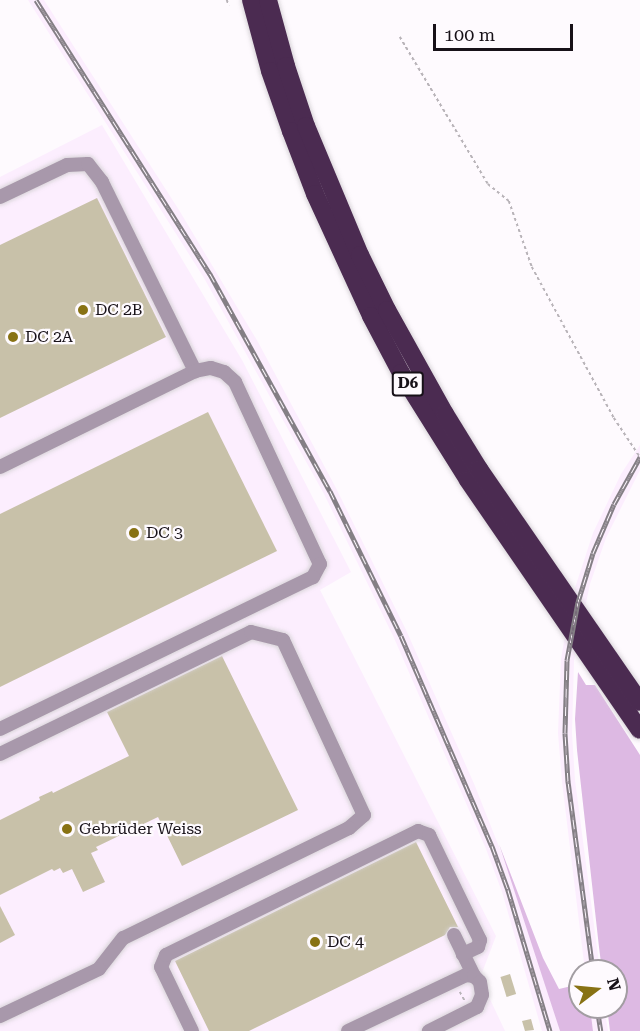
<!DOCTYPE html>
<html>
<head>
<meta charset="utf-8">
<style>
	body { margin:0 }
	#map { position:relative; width:640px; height:1031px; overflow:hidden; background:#fefafe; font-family:"Roboto Serif",serif }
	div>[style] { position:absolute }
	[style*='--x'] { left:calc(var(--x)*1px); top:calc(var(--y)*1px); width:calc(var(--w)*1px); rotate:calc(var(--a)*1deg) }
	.built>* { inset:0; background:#fceefe }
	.green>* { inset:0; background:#ddb9e3 }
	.building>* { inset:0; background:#c8c1a9; transform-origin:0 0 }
	.path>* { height:1.5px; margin-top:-0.75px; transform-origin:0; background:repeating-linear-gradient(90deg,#b8b3b8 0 3px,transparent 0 6px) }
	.roads { filter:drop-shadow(0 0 2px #d9d5d9) drop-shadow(0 0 2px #d9d5d9) }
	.minor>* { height:14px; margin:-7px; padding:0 7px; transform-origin:7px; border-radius:7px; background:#a898ab }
	.highway>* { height:18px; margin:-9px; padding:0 9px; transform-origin:9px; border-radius:9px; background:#4b2b51 }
	.rail>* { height:5px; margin-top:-2.5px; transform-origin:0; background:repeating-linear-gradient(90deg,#fefafe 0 9px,#847f85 0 18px); box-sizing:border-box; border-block:2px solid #847f85 }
	.dots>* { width:16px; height:16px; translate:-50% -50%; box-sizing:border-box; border:3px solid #fefafe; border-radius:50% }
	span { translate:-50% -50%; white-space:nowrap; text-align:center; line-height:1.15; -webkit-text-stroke:4.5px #fefafe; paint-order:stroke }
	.shield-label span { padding:2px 4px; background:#fefafe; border:2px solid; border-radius:4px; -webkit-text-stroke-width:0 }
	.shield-label { font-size:15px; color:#171118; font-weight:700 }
	.poi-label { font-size:16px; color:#171118 }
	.left { translate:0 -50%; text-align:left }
	.north { position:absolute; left:568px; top:959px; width:60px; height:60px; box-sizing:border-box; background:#fefafe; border:2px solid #a29da2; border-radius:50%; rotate:74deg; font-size:16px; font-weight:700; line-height:24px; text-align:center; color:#171118 }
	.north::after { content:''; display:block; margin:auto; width:21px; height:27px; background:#887214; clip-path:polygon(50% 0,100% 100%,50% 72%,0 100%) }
	.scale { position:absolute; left:433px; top:24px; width:140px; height:27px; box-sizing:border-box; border:3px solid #171118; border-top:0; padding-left:8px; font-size:18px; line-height:21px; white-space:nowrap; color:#171118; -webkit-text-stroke:4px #fefafe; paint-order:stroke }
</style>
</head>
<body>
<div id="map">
	<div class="built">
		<i style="clip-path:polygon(28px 0,44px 0,179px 210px,258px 342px,336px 488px,407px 632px,475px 786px,515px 887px,560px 1031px,542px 1031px,502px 892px,486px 849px,394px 638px,324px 494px,204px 278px)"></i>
		<i style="clip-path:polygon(102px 125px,242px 360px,351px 572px,320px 590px,496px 936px,480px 978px,505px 1031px,0 1031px,0 177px)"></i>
		<i style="clip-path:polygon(640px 445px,640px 470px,606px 538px,590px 584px,574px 661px,572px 733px,575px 780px,600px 971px,585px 971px,562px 782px,558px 733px,561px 659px,571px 600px,593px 533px,621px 474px)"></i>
		<i style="clip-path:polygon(590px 1007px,604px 1007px,608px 1031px,593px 1031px)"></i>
	</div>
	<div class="green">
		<i style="clip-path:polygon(578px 672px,586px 685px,595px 685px,640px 755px,640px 1031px,610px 1031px,607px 1007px,616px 1007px,616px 971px,602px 971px,599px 947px,577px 750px,575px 719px)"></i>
		<i style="clip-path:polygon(499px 844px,543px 958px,559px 989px,580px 984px,580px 1007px,590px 1007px,593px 1031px,560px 1031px)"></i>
	</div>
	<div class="building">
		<i style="clip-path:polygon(97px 198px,166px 337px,0 418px,0 245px)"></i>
		<i style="clip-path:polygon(208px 412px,277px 551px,0 687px,0 514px)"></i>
		<i style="clip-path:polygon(222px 656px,298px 810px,182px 866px,158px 817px,96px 847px,98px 850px,91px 853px,105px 882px,83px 892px,72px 869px,63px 873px,60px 868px,54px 871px,52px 869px,0 895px,0 820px,40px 800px,39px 797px,52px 791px,53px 793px,129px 756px,107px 712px)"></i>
		<i style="clip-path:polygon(416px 842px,458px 927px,450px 927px,445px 935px,249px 1031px,209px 1031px,175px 961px)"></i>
		<i style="clip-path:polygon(0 906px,15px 935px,0 943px)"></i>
		<i style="left:510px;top:974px;width:21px;height:10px;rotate:73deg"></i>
		<i style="clip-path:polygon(531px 1019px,534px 1030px,525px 1031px,522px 1021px)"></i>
	</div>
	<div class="path">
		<i style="--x:227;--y:0;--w:6;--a:72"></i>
		<i style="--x:400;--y:37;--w:171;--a:59.1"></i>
		<i style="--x:488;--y:184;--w:27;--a:39"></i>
		<i style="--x:509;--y:201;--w:70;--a:70.8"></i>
		<i style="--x:532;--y:267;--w:172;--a:61.5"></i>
		<i style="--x:614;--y:418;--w:47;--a:56.3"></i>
		<i style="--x:460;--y:992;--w:10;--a:61"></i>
	</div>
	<div class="roads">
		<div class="minor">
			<i style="--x:0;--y:197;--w:74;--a:-25.5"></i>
			<i style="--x:67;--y:165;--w:21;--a:-3"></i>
			<i style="--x:88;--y:164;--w:23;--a:52"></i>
			<i style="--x:102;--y:182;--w:211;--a:63.8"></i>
			<i style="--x:0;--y:467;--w:217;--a:-26.2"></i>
			<i style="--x:195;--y:371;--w:16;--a:-11"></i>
			<i style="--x:211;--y:368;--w:14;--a:17"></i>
			<i style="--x:224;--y:372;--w:15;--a:42"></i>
			<i style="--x:235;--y:382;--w:201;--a:65"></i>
			<i style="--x:320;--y:564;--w:15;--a:118"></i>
			<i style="--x:313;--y:577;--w:348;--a:154.1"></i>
			<i style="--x:0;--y:754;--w:279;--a:-25.9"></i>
			<i style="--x:251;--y:632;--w:33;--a:14"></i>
			<i style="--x:283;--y:640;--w:193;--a:65.2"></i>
			<i style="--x:364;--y:815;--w:20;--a:139"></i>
			<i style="--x:349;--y:828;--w:251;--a:154"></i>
			<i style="--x:123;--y:938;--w:39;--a:128"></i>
			<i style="--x:99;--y:969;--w:110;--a:154.6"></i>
			<i style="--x:454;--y:935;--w:46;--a:64"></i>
			<i style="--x:192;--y:1031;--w:71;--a:-115.8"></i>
			<i style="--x:161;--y:967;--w:13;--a:-67"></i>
			<i style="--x:166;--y:955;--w:281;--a:-26.2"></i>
			<i style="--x:418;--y:831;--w:12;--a:20"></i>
			<i style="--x:429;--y:835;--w:117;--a:64.1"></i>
			<i style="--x:480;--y:940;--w:7;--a:106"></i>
			<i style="--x:478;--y:947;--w:17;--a:155"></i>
			<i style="--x:348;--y:1031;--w:131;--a:-25.4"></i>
			<i style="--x:466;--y:975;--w:8;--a:7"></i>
			<i style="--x:474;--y:976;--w:8;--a:45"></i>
			<i style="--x:480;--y:982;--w:13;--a:81"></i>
			<i style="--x:482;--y:995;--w:13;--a:113"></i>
			<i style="--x:477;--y:1007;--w:54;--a:153.4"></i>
		</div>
		<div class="highway">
			<i style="--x:251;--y:0;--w:73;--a:75"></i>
			<i style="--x:270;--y:71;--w:64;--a:70.7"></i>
			<i style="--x:291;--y:131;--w:67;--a:69.1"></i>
			<i style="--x:315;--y:194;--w:134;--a:65.3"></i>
			<i style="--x:371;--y:316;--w:64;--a:62.2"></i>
			<i style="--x:401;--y:373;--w:126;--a:57.9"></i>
			<i style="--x:468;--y:480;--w:303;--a:55.5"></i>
			<i style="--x:268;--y:0;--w:68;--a:74.7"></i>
			<i style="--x:286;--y:66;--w:63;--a:71.6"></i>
			<i style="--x:306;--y:126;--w:140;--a:67.3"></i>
			<i style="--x:360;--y:255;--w:61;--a:63.9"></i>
			<i style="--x:387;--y:310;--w:119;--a:60.9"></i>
			<i style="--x:445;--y:414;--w:65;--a:58.3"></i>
			<i style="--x:479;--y:469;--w:283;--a:55.4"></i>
		</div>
	</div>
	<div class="rail">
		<i style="--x:36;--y:0;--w:325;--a:57.6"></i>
		<i style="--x:210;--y:274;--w:248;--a:61.1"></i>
		<i style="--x:330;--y:491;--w:161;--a:63.9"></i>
		<i style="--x:401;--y:636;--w:229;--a:66.6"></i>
		<i style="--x:492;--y:846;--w:47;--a:70"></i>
		<i style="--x:508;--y:890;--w:147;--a:73.4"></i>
		<i style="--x:593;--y:971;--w:192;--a:-97.5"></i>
		<i style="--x:568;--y:781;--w:48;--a:-93.6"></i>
		<i style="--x:565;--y:733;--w:73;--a:-88.4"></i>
		<i style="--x:567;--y:660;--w:59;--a:-79.3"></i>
		<i style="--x:578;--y:602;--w:51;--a:-73"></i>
		<i style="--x:593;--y:553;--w:53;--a:-66.8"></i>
		<i style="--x:614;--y:504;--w:54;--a:-61"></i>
		<i style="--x:597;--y:1007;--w:24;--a:81"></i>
	</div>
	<div class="dots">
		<i style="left:83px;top:310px;background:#887214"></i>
		<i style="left:13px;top:337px;background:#887214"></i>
		<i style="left:134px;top:533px;background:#887214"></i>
		<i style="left:67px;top:829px;background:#887214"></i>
		<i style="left:315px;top:942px;background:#887214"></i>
	</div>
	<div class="shield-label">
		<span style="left:408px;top:384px">D6</span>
	</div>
	<div class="poi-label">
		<span class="left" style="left:95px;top:310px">DC 2B</span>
		<span class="left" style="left:25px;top:337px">DC 2A</span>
		<span class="left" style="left:146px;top:533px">DC 3</span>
		<span class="left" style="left:79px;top:829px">Gebrüder Weiss</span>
		<span class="left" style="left:327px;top:942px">DC 4</span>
	</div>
	<div class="north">N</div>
	<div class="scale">100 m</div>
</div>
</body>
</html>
